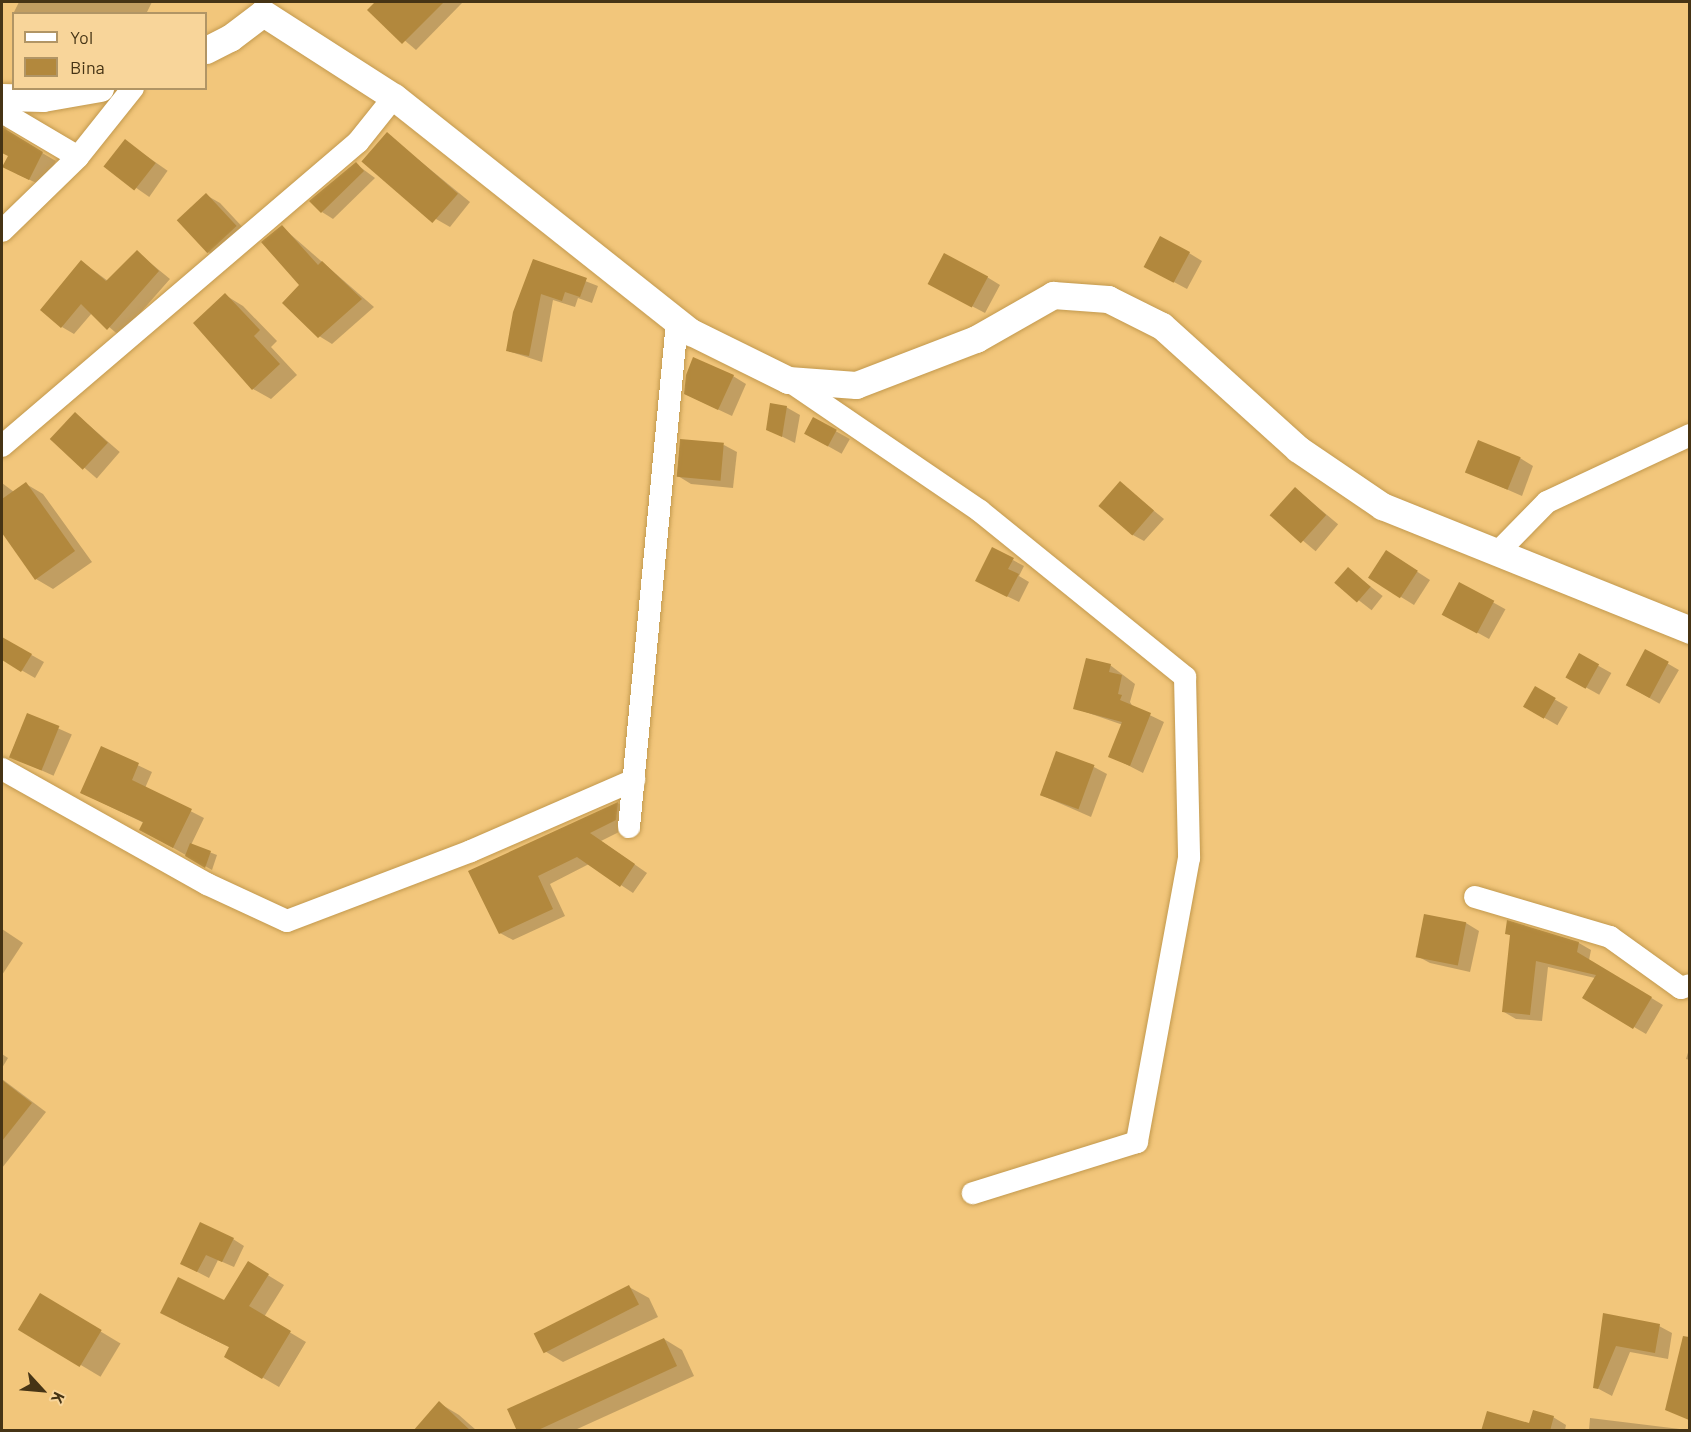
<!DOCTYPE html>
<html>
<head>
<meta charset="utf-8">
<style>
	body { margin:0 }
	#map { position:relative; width:1691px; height:1432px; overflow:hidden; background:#f2c67b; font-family:Barlow,sans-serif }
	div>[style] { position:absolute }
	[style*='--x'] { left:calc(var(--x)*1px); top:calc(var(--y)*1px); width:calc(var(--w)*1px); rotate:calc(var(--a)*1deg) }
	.shadow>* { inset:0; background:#0003; transform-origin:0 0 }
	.building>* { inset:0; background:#b2883d; transform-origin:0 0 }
	.roads { filter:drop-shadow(0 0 2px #c2994e) drop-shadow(0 0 2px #c2994e) }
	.minor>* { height:22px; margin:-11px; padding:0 11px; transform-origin:11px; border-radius:11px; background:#fff }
	.tertiary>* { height:27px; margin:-13.5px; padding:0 13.5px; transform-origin:13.5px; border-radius:13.5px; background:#fff }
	span { translate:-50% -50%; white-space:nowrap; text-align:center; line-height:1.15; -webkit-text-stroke:5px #f8d59a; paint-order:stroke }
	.frame { position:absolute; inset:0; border:3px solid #463415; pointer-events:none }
	.legend { position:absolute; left:12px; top:12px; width:195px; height:78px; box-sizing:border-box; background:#f8d59a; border:2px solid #b19565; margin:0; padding:8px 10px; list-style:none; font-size:18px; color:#463415 }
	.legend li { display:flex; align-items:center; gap:12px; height:30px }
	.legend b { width:30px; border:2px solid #b19565 }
	.north { position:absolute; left:12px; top:1360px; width:60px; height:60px; -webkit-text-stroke:4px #f8d59a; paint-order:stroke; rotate:116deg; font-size:16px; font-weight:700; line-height:24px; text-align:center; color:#463415 }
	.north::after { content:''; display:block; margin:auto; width:21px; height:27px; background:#463415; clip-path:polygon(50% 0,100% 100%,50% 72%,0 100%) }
</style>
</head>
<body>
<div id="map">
	<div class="shadow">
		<i style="clip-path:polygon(19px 2px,152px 2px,146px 14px,14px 14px,14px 17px,12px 16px)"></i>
		<i style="clip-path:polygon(377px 2px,463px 2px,416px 50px,369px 10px)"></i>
		<i style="clip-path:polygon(2px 119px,8px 133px,56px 161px,43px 186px,17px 174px,9px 156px,2px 152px)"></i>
		<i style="clip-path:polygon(387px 134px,470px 202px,450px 227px,436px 219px)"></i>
		<i style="left:125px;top:141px;width:52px;height:32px;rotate:35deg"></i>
		<i style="clip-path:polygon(356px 164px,375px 178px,333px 219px,322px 212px)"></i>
		<i style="clip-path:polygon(206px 195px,220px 203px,249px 234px,221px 260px,208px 252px)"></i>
		<i style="clip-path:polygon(282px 227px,374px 307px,332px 344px,319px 336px)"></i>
		<i style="clip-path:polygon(137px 252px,170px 279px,120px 336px,92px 313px,74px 334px,62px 327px,82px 262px,108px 281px)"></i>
		<i style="clip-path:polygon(1189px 253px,1202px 261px,1187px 289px,1159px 274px)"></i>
		<i style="clip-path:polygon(534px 261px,598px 286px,592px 303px,578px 298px,575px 307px,553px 300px,542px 362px,508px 351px)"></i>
		<i style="clip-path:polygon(987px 277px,1000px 285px,985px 313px,943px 291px)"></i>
		<i style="clip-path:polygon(225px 295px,243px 306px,277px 341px,271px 347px,297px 375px,271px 399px,253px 389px)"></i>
		<i style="clip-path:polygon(733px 376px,746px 384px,732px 416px,685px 394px)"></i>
		<i style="clip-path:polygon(786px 407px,800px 415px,795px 443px,767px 429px)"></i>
		<i style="left:76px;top:414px;width:58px;height:35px;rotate:41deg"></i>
		<i style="left:814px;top:419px;width:41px;height:17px;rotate:29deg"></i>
		<i style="clip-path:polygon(724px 445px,737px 452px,733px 488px,691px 484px,678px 476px)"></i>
		<i style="clip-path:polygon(1520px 458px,1533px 466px,1522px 496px,1467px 472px)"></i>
		<i style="clip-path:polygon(2px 483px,14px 492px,26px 484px,43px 494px,92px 562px,53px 589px,36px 579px,2px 530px)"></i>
		<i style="clip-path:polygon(1120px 483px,1164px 519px,1144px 541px,1133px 535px)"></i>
		<i style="left:1296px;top:489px;width:55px;height:35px;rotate:40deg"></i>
		<i style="clip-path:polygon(1013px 560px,1024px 566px,1019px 576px,1029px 582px,1019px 602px,988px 587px)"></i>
		<i style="clip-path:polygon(1399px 560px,1430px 580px,1414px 605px,1401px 597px)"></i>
		<i style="left:1348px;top:569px;width:44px;height:18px;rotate:38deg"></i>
		<i style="left:1460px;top:584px;width:52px;height:34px;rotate:29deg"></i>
		<i style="clip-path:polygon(3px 639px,44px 662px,35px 678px,2px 659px)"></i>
		<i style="left:1646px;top:651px;width:38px;height:39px;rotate:30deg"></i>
		<i style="left:1579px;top:655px;width:37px;height:25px;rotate:29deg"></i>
		<i style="clip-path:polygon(1110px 665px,1135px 684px,1130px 702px,1133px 707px,1164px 722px,1143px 773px,1110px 756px,1123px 725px,1074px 708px)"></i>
		<i style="left:1535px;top:688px;width:38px;height:21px;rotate:30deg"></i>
		<i style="left:28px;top:715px;width:48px;height:45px;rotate:24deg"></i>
		<i style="clip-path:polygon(102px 748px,152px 772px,145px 788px,204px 818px,191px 845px,217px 855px,212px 870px,154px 837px,144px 823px,82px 793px)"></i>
		<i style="clip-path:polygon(1094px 767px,1107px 774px,1091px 817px,1041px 795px)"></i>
		<i style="clip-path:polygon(618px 803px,630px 811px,629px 827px,601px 841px,647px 873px,633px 893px,589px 864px,550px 884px,565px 916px,513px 940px,500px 933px,470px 872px)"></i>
		<i style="clip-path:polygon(1508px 922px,1579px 943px,1591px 950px,1589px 960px,1663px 1005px,1646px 1034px,1584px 998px,1595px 978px,1548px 967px,1542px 1021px,1516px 1019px,1504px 1012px,1512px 936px,1506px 933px)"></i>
		<i style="clip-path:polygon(1466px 923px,1479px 931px,1470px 972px,1430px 963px,1417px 956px)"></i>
		<i style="clip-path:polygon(2px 929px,23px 943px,2px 975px)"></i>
		<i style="clip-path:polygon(1690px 1046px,1690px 1060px,1686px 1059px)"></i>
		<i style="clip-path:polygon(2px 1054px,8px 1058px,2px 1068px)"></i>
		<i style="clip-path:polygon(2px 1079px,46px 1112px,2px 1168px)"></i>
		<i style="clip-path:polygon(233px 1239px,244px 1246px,234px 1267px,218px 1260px,209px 1278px,182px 1264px)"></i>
		<i style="clip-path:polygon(248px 1263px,284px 1285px,264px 1317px,306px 1342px,279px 1387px,226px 1356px,231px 1348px,178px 1322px,225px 1302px)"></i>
		<i style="clip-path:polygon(629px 1287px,649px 1298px,658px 1317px,563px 1362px,543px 1350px)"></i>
		<i style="left:40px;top:1295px;width:94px;height:39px;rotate:31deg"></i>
		<i style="clip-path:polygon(1604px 1315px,1659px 1326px,1672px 1333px,1668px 1359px,1630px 1352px,1612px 1396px,1595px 1387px)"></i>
		<i style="clip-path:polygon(664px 1339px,682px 1350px,694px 1376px,575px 1430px,519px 1430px)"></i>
		<i style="clip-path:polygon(1679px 1357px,1690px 1360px,1690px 1420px,1667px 1409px)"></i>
		<i style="clip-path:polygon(439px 1403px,459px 1415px,476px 1430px,415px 1430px)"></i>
		<i style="clip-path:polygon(1553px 1417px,1566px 1425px,1565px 1430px,1483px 1430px,1530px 1425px)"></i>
		<i style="clip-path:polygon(1590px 1418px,1688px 1430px,1589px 1430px)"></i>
	</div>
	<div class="building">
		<i style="clip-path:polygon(375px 2px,444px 2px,402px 44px,367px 10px)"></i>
		<i style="clip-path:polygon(2px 127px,43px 152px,29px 180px,2px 167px,8px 156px,2px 153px)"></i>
		<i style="left:387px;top:132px;width:94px;height:39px;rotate:41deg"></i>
		<i style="left:125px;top:139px;width:39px;height:35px;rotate:38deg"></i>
		<i style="clip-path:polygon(356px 162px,364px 171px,321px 213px,309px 201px)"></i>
		<i style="left:206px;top:193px;width:45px;height:40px;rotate:47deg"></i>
		<i style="clip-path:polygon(282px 225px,318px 265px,322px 261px,362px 299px,318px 338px,282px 303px,299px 285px,261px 242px)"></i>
		<i style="left:1160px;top:236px;width:34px;height:35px;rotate:28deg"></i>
		<i style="clip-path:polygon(137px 250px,159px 271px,107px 330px,81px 304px,61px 328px,40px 310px,81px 260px,106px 281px)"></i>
		<i style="left:944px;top:253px;width:50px;height:35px;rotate:28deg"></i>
		<i style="clip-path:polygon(533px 259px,587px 278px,580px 297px,565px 292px,562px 301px,541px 294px,529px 356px,506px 351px,513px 312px)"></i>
		<i style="clip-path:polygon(225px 293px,260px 330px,254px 336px,280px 364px,252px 390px,193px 323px)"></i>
		<i style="clip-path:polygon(693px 357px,734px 375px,718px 410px,684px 394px,686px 375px)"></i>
		<i style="clip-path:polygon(770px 403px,787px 406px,782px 437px,766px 430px)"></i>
		<i style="left:75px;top:412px;width:45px;height:37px;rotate:43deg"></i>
		<i style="left:813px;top:417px;width:27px;height:19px;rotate:28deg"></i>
		<i style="left:680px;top:439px;width:44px;height:38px;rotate:5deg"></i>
		<i style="left:1478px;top:440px;width:46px;height:35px;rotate:22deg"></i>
		<i style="left:1120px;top:481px;width:45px;height:33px;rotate:41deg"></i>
		<i style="clip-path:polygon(26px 482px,75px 551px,35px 580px,2px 533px,2px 499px)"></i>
		<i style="left:1295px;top:487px;width:42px;height:38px;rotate:42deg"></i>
		<i style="clip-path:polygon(992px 547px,1014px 558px,1008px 569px,1019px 574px,1007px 597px,975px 581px)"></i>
		<i style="left:1386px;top:550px;width:38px;height:33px;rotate:33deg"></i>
		<i style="left:1348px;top:567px;width:30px;height:21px;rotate:41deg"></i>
		<i style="left:1459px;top:582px;width:40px;height:37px;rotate:28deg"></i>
		<i style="clip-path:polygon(2px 637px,32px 654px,21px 672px,2px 660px)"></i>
		<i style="left:1645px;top:649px;width:27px;height:41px;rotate:28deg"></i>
		<i style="left:1579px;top:653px;width:23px;height:28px;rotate:29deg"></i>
		<i style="clip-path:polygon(1086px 658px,1111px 664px,1109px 672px,1122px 675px,1118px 694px,1122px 695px,1120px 700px,1151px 713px,1130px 766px,1108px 757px,1122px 722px,1073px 709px)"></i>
		<i style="left:1535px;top:686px;width:24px;height:24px;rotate:30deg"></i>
		<i style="left:27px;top:713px;width:35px;height:48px;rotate:22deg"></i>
		<i style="clip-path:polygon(101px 746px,139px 763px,132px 780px,192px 809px,173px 848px,139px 830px,143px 822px,80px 793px)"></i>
		<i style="left:1056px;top:751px;width:41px;height:47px;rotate:20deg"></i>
		<i style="clip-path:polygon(618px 802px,616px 820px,590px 833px,635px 864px,620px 887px,577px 857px,538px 876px,553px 909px,499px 934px,468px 871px)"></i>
		<i style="clip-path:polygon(190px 843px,211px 851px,205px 868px,185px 856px)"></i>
		<i style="left:1424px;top:914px;width:43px;height:44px;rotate:11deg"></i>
		<i style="clip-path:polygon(1507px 920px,1579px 942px,1577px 952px,1652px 997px,1633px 1029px,1582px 998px,1596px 975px,1536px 961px,1530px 1015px,1502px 1012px,1510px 935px,1505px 934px)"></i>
		<i style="clip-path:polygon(2px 1080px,32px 1103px,2px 1141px)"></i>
		<i style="clip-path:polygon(200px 1222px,234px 1238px,222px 1262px,206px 1255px,197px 1272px,180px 1264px)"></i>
		<i style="clip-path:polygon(248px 1261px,269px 1274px,249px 1306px,291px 1331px,262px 1379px,224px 1357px,229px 1347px,160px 1313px,178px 1277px,224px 1300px)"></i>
		<i style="left:629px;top:1285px;width:22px;height:107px;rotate:63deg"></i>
		<i style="left:40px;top:1293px;width:72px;height:43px;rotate:31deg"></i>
		<i style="clip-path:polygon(1603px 1313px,1660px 1324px,1655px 1353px,1616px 1346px,1598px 1389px,1593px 1388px)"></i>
		<i style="clip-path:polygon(1683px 1336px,1689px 1337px,1689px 1420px,1665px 1410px)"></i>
		<i style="clip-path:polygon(664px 1338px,677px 1366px,536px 1431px,517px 1431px,507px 1409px)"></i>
		<i style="clip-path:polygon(439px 1401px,471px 1431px,413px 1431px)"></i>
		<i style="clip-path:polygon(1533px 1410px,1554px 1416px,1550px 1431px,1481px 1431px,1487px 1411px,1529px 1423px)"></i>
	</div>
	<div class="roads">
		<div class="minor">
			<i style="--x:2;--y:112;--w:88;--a:30.6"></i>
			<i style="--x:2;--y:231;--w:106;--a:-44.2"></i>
			<i style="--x:78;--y:157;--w:88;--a:-51.4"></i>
			<i style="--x:788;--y:380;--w:232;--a:34.3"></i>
			<i style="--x:980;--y:511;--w:264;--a:39"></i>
			<i style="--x:1185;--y:677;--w:181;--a:88.7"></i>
			<i style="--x:1189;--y:858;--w:289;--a:100.4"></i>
			<i style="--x:1137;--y:1142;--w:172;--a:162.7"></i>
			<i style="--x:2;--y:446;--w:468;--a:-40.5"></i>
			<i style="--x:358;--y:142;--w:58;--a:-51.3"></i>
			<i style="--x:1497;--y:553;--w:71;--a:-45.6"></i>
			<i style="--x:1547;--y:502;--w:158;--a:-25.1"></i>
			<i style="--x:2;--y:769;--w:235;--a:29.3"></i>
			<i style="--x:207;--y:884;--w:88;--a:24.8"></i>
			<i style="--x:287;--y:921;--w:197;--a:-20.8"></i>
			<i style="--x:471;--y:851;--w:178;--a:-23.5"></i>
			<i style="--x:629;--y:827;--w:507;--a:-84.57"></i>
			<i style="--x:1475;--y:897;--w:141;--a:16.5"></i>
			<i style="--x:1610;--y:937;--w:87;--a:35.7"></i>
			<i style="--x:1681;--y:988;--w:9;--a:-18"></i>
		</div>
		<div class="tertiary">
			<i style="--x:206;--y:50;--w:27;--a:-27"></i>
			<i style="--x:230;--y:38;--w:41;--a:-37.1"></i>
			<i style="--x:263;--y:13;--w:156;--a:32.7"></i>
			<i style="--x:394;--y:97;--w:379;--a:38.4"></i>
			<i style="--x:691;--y:332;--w:108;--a:26.3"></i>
			<i style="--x:788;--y:380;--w:68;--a:4.2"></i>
			<i style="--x:856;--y:385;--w:129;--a:-21"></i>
			<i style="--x:976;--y:339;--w:89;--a:-29.7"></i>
			<i style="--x:1053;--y:295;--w:55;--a:4.2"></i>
			<i style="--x:1108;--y:299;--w:60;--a:26.6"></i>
			<i style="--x:1162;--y:326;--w:183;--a:42.1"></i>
			<i style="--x:1298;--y:449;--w:102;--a:34.2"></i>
			<i style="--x:1382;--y:506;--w:332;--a:21.9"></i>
			<i style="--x:2;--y:97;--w:41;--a:1.4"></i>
			<i style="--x:43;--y:98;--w:58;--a:-10"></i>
		</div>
	</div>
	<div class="frame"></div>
	<ul class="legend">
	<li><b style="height:8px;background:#fff"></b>Yol</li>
	<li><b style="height:16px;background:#b2883d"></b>Bina</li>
	</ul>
	<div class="north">K</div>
</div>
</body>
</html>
